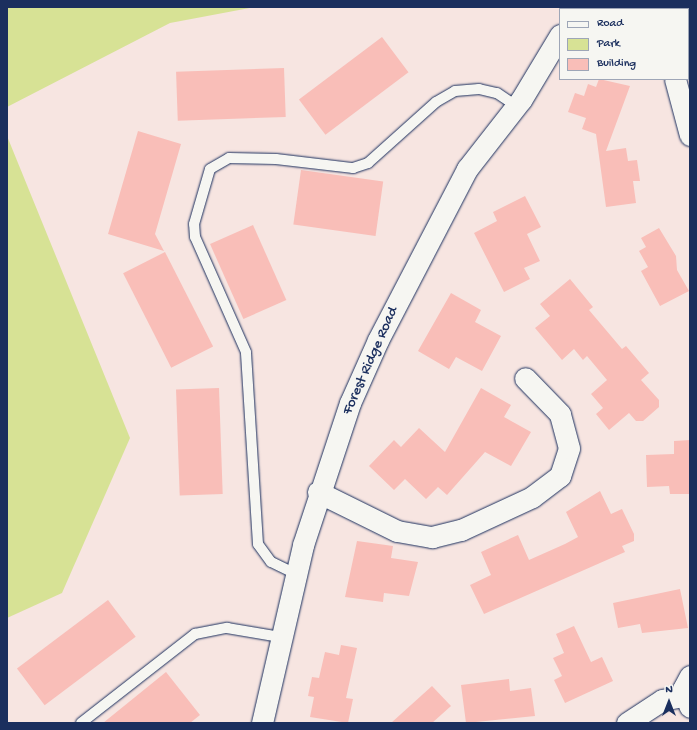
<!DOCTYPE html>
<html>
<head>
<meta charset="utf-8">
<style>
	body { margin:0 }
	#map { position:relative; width:697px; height:730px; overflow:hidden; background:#f7e5e1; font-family:"Gochi Hand",sans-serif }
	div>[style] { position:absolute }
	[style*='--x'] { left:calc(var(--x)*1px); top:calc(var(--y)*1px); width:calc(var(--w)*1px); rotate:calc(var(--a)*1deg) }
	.green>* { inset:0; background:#d7e295 }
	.building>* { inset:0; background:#f9beb8; transform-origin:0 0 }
	.roads { filter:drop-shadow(0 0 1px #1b2f5e) drop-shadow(0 0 1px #1b2f5e) }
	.lane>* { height:10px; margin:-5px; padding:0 5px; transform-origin:5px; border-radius:5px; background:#f6f6f2 }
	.street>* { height:21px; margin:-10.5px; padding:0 10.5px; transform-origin:10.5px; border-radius:10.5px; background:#f6f6f2 }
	span { translate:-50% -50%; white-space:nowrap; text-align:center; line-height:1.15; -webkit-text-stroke:3.5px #f6f6f2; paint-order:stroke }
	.street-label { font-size:15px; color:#1b2f5e }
	.frame { position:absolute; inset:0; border:8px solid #1b2f5e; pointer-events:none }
	.legend { position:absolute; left:559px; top:8px; width:130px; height:72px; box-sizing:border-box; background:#f6f6f2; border:1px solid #9ea6b7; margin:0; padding:5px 7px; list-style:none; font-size:12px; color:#1b2f5e }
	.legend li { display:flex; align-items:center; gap:8px; height:20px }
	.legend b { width:20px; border:1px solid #9ea6b7 }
	.north { position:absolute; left:649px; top:682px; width:40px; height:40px; -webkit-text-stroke:3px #f6f6f2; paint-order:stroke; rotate:0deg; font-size:11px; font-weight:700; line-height:16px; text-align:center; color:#1b2f5e }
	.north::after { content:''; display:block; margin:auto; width:14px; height:18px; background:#1b2f5e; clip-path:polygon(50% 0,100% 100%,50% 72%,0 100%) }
</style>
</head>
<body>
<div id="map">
	<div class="green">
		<i style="clip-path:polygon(7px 7px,255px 7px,170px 23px,7px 107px)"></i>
		<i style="clip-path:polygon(7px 136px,130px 438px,62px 593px,7px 618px)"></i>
	</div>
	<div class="building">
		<i style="left:382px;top:37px;width:44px;height:104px;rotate:53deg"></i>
		<i style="left:284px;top:68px;width:49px;height:108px;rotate:88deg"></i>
		<i style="clip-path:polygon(599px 79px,630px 86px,606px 151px,626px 148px,628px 161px,637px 160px,640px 181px,633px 181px,636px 203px,606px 207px,596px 134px,582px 129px,586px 118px,568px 112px,575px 93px,584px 96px,588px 84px,596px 87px)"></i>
		<i style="clip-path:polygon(138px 131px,181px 144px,155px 234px,164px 251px,108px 234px)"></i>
		<i style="left:301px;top:170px;width:83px;height:55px;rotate:8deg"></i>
		<i style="clip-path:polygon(525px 196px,541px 227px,527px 234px,540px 261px,524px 268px,530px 279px,504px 292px,474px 233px,497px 221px,493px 212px)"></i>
		<i style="left:253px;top:225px;width:82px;height:47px;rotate:66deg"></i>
		<i style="clip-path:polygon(659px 228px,676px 256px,677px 270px,689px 291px,660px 306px,641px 271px,648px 267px,639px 251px,646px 247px,641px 238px)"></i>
		<i style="left:165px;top:252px;width:106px;height:47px;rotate:63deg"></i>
		<i style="clip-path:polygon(570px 279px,593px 307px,589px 310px,622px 349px,626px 346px,649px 373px,641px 380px,659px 400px,659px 407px,643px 421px,636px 421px,629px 413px,609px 430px,596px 414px,603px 408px,591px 394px,607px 380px,587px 356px,583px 360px,574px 349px,562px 360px,535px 328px,550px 316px,540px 304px)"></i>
		<i style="clip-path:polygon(451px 293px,481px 310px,475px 322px,501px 336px,482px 371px,456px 357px,449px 369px,418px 351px)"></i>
		<i style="left:219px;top:388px;width:106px;height:43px;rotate:88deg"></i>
		<i style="clip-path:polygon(481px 388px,511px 405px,504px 417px,531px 432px,511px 466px,485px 452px,447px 495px,438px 487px,426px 499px,405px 479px,394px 490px,369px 466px,394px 440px,401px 447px,419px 428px,445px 452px)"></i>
		<i style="clip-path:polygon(690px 440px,690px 494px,670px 494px,669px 486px,647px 487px,646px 455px,674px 454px,674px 441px)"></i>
		<i style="clip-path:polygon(600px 491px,611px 514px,622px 509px,634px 534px,634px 541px,622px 546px,625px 552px,484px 614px,470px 585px,491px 575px,481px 552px,518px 535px,529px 560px,565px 544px,578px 537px,566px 512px)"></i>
		<i style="clip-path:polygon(357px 541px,393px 546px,391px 558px,418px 562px,409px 596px,384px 593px,383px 602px,345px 597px)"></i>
		<i style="clip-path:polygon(680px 589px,688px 628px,642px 633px,640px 624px,618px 628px,613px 603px)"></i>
		<i style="left:108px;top:600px;width:46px;height:114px;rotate:53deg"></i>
		<i style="clip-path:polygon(574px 626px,591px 662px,602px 657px,613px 681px,565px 703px,554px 680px,562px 676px,553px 658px,564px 653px,556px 634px)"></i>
		<i style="clip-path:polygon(341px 645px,357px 648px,346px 698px,353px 699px,348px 723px,310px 717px,314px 697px,308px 696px,312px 677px,319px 678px,325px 652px,339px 655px)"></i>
		<i style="clip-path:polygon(166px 672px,200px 715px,190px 723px,103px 723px)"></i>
		<i style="clip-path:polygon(509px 679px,510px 691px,531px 688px,535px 716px,466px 723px,461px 685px)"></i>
		<i style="clip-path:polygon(432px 686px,451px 706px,432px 723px,391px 723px)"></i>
	</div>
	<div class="roads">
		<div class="lane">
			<i style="--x:296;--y:574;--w:28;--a:-154"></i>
			<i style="--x:271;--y:562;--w:22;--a:-126"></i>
			<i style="--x:258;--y:544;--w:192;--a:-93.6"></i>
			<i style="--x:246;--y:352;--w:126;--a:-113.9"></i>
			<i style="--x:195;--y:237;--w:13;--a:-94"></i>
			<i style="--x:194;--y:224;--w:57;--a:-73.8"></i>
			<i style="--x:210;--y:169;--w:22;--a:-30"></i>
			<i style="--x:229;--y:158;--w:47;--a:1.2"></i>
			<i style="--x:276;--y:159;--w:78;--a:6.7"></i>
			<i style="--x:353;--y:168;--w:16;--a:-18"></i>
			<i style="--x:368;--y:163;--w:91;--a:-41.9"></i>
			<i style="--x:436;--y:102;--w:22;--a:-30"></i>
			<i style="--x:455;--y:91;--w:24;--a:-5"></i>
			<i style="--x:479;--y:89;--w:18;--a:13"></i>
			<i style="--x:497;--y:93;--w:23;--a:34"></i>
			<i style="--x:81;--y:723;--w:145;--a:-38"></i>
			<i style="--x:195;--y:634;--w:33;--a:-11"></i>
			<i style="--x:227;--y:628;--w:54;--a:9.6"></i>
		</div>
		<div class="street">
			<i style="--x:636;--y:7;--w:3;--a:45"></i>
			<i style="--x:580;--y:9;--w:3;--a:-45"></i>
			<i style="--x:675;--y:79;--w:58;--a:75"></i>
			<i style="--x:318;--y:492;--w:88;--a:26.3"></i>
			<i style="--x:397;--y:531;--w:36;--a:10"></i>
			<i style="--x:432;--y:537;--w:30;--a:-14"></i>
			<i style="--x:461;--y:530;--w:78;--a:-24.9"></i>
			<i style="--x:532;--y:497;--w:35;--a:-37"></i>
			<i style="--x:560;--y:476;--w:29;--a:-72"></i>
			<i style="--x:569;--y:448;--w:35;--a:-105"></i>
			<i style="--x:560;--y:414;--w:50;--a:-134.2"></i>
			<i style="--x:690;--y:676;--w:15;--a:118"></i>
			<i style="--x:683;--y:689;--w:19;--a:69"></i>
			<i style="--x:262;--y:723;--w:183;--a:-77"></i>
			<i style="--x:303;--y:545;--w:150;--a:-71.7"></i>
			<i style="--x:350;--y:403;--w:69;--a:-66"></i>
			<i style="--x:378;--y:340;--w:193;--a:-62.5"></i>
			<i style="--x:467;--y:169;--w:88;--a:-52"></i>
			<i style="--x:521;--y:100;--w:76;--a:-59"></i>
			<i style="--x:627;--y:723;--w:42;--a:-33.3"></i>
			<i style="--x:662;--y:700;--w:21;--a:-11"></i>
		</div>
	</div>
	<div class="street-label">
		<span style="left:371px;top:361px;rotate:-66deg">Forest Ridge Road</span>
	</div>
	<div class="frame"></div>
	<ul class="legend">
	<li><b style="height:5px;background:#f6f6f2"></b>Road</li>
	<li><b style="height:11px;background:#d7e295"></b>Park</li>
	<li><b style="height:11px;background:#f9beb8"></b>Building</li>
	</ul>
	<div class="north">N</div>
</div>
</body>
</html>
